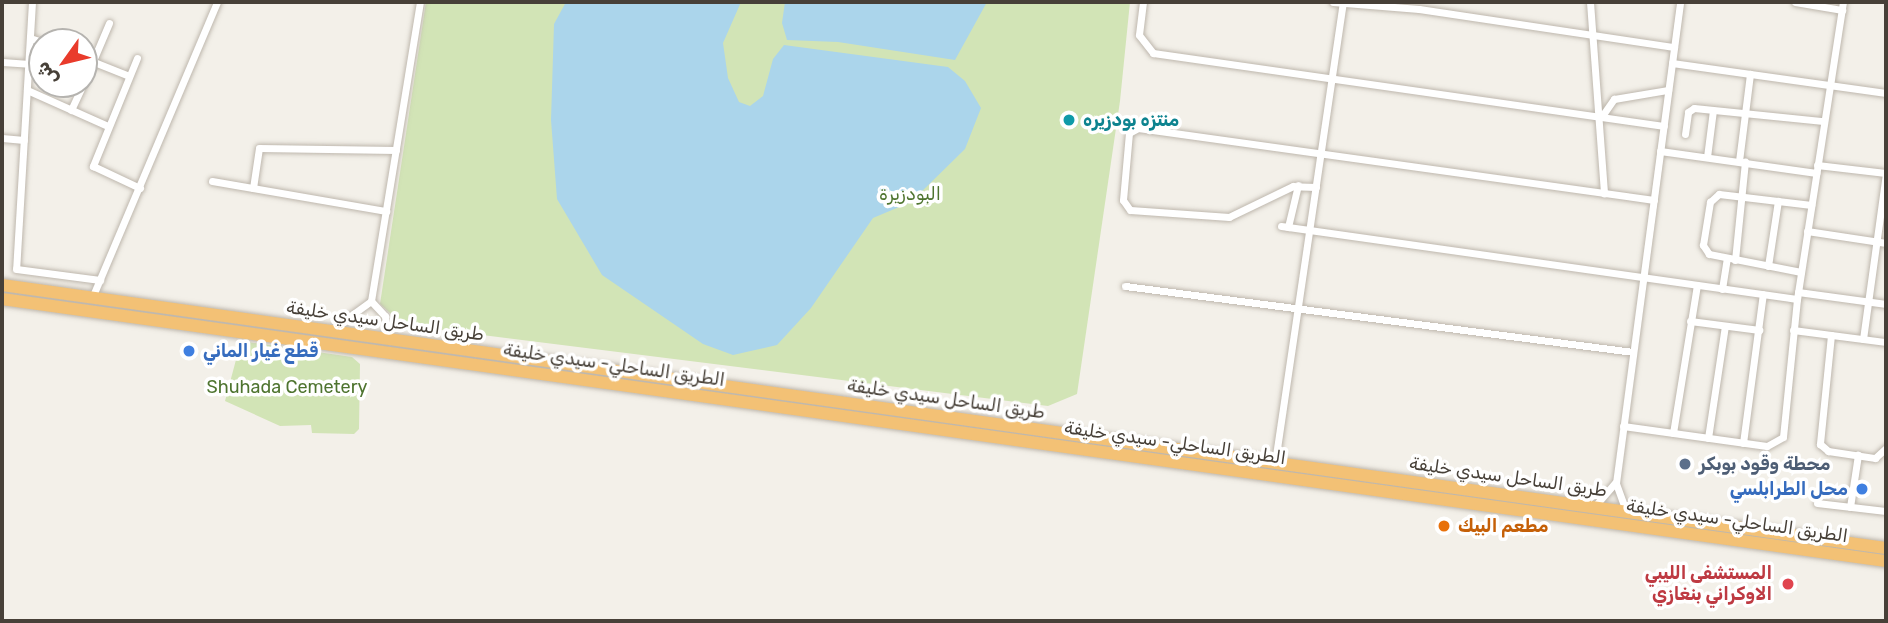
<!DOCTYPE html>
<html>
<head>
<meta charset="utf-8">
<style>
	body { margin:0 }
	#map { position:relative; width:1888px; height:623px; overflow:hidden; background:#f3f0e9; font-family:Rubik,"Noto Naskh Arabic",sans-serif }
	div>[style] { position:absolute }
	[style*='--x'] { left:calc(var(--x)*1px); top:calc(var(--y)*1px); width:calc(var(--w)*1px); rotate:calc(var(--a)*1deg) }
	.green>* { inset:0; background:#d2e4b6 }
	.water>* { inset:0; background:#abd5eb }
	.roads { filter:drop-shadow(0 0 2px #beb7ad) drop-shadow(0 0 2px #beb7ad) }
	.street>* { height:7px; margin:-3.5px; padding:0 3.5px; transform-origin:3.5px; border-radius:3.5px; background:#fff }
	.highway>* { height:12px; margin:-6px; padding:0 6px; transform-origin:6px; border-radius:6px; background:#f3c175 }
	.dots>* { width:19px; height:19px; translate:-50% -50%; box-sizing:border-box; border:4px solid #fff; border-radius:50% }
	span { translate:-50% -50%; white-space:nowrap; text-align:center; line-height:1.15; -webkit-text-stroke:7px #fff; paint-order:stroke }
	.culture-label { font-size:18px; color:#0d838f; font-weight:700 }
	.left { translate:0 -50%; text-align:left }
	.park-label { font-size:18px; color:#4e742f }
	.street-label { font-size:18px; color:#474038 }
	.shop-label { font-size:18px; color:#366cbe; font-weight:700 }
	.right { translate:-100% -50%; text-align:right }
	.service-label { font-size:18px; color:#4e5e75; font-weight:700 }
	.food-label { font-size:18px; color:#c56008; font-weight:700 }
	.health-label { font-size:18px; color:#be3a42; font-weight:700 }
	.frame { position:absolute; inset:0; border:4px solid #474038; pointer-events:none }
	.north { position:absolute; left:28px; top:28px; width:70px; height:70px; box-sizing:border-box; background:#fff; border:2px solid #b5b3af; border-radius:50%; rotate:236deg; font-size:19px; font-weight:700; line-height:28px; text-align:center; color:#474038 }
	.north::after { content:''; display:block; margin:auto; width:24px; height:32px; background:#e93b2b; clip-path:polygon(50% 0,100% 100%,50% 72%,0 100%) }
</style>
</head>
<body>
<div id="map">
	<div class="green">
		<i style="clip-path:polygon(426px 2px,1130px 2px,1120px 101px,1077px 394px,1048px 406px,403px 325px,380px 304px)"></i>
		<i style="clip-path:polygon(241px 341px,352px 357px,360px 364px,359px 429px,354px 434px,312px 433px,311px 425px,280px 426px,225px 401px)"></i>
	</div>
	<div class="water">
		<i style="clip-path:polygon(566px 2px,741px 2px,723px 43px,728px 78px,739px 102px,750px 106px,763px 96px,773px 59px,784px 45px,948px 67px,965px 81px,981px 108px,965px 149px,911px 202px,873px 218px,811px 308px,777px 345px,733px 355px,703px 344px,602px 275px,557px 199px,551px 120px,554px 24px)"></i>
		<i style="clip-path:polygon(785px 2px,987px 2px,955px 60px,838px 42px,787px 40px,782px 23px)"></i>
	</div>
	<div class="roads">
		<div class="street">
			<i style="--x:32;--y:2;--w:267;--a:93.4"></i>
			<i style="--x:16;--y:269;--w:85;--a:7.5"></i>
			<i style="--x:1143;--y:2;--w:33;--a:97"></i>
			<i style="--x:1139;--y:35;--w:23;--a:52"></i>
			<i style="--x:1153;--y:53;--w:516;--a:8.13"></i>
			<i style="--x:1333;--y:2;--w:86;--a:4.7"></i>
			<i style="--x:1419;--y:9;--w:258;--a:8.5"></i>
			<i style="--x:1590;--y:2;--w:192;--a:85.8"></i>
			<i style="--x:1795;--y:2;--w:48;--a:9.7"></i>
			<i style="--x:30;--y:38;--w:13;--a:18"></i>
			<i style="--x:84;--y:58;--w:48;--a:21.8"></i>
			<i style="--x:137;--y:58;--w:117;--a:112.2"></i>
			<i style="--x:93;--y:166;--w:52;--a:25.1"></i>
			<i style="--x:2;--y:62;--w:27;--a:4"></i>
			<i style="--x:1672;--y:63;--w:216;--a:8"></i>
			<i style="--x:84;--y:82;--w:64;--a:-67"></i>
			<i style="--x:27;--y:90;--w:89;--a:24"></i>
			<i style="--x:71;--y:110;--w:29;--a:-65"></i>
			<i style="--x:1602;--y:116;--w:21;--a:-55"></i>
			<i style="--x:1614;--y:99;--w:55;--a:-9.5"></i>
			<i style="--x:1685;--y:134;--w:22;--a:-82"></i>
			<i style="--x:1688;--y:112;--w:7;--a:-34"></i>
			<i style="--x:1694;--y:108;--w:130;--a:5.8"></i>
			<i style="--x:2;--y:138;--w:22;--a:5"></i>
			<i style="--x:1660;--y:151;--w:158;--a:8"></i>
			<i style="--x:1707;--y:157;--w:47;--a:-82.7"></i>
			<i style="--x:1739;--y:161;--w:88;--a:-82.8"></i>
			<i style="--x:1817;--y:165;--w:69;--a:6.6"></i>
			<i style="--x:212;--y:181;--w:177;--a:9.8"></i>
			<i style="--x:1316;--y:187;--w:23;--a:-178"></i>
			<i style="--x:1293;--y:186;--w:71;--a:154.2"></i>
			<i style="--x:1229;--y:217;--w:99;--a:-176"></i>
			<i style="--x:1130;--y:210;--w:12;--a:-125"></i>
			<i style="--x:1123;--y:200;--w:67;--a:-84.9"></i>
			<i style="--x:1129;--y:133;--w:10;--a:-29"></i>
			<i style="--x:1138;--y:128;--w:521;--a:7.94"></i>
			<i style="--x:253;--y:188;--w:40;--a:-81.5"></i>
			<i style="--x:259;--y:148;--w:137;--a:0.8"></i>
			<i style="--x:1281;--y:226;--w:521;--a:8.05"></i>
			<i style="--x:1288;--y:227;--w:43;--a:-76.6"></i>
			<i style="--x:1807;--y:231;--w:80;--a:8.6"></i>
			<i style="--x:1735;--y:260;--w:99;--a:-84.2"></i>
			<i style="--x:1768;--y:266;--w:66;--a:-81.3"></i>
			<i style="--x:1801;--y:272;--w:94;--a:-168.9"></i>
			<i style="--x:1709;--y:254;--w:11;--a:-124"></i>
			<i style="--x:1703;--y:245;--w:44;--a:-80.8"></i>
			<i style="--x:1710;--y:202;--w:12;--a:-42"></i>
			<i style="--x:1719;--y:194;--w:93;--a:6.8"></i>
			<i style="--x:1125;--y:286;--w:512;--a:7.4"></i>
			<i style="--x:1722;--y:289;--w:31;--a:-81"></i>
			<i style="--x:1798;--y:292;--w:89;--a:7.8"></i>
			<i style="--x:92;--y:298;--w:321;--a:-67.1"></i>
			<i style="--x:371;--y:301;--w:21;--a:47"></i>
			<i style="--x:385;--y:316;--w:23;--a:83"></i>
			<i style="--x:1690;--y:321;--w:70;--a:7.4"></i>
			<i style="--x:331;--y:330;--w:49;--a:-35.9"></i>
			<i style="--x:371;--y:301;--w:303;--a:-80.7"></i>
			<i style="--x:1793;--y:330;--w:94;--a:7.4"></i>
			<i style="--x:1831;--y:335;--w:110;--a:95.8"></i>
			<i style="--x:1820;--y:444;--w:11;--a:41"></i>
			<i style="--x:1828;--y:451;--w:48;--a:8.5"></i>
			<i style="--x:1875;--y:458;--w:15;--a:-42"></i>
			<i style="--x:1863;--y:339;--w:167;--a:-82.1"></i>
			<i style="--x:1623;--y:426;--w:145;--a:7.9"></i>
			<i style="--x:1767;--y:446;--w:18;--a:-29"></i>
			<i style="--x:1783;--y:437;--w:139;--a:-84.2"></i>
			<i style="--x:1797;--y:299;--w:301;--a:-81.2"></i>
			<i style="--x:1673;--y:433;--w:150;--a:-80.8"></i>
			<i style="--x:1708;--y:438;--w:113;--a:-81.4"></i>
			<i style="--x:1743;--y:443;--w:150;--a:-82.4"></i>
			<i style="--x:1275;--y:462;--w:465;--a:-81.6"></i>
			<i style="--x:1817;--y:503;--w:69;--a:6.6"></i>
			<i style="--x:1594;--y:507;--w:32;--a:-49"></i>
			<i style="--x:1850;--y:507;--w:53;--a:-81.3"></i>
			<i style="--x:1626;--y:511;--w:30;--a:-110"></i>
			<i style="--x:1616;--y:483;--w:485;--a:-82.4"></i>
		</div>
		<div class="highway">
			<i style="--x:2;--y:285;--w:1902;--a:7.95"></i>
			<i style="--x:2;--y:299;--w:1902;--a:7.92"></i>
		</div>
	</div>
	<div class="dots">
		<i style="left:1069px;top:120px;background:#0f9aa8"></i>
		<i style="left:189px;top:351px;background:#3f7fe0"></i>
		<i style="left:1685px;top:464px;background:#5c6f8a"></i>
		<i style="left:1862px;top:489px;background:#3f7fe0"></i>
		<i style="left:1444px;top:526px;background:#e8710a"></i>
		<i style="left:1788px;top:584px;background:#e0444e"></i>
	</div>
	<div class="culture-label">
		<span class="left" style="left:1083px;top:120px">منتزه بودزيره</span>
	</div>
	<div class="park-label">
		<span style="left:910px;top:194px">البودزيرة</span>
		<span style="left:287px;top:387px">Shuhada Cemetery</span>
	</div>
	<div class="street-label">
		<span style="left:385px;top:321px;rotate:8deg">طريق الساحل سيدي خليفة</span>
		<span style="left:614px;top:365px;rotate:8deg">الطريق الساحلي- سيدي خليفة</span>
		<span style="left:946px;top:399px;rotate:8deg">طريق الساحل سيدي خليفة</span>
		<span style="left:1175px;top:443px;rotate:8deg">الطريق الساحلي- سيدي خليفة</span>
		<span style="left:1508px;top:477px;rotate:8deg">طريق الساحل سيدي خليفة</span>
		<span style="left:1737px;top:521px;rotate:8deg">الطريق الساحلي- سيدي خليفة</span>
	</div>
	<div class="shop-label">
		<span class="left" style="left:203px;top:351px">قطع غيار الماني</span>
		<span class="right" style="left:1848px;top:489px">محل الطرابلسي</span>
	</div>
	<div class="service-label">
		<span class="left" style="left:1699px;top:464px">محطة وقود بوبكر</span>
	</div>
	<div class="food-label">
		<span class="left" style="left:1458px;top:526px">مطعم البيك</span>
	</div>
	<div class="health-label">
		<span class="right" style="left:1772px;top:584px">المستشفى الليبي<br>الاوكراني بنغازي</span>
	</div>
	<div class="frame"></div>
	<div class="north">ش</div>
</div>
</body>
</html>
